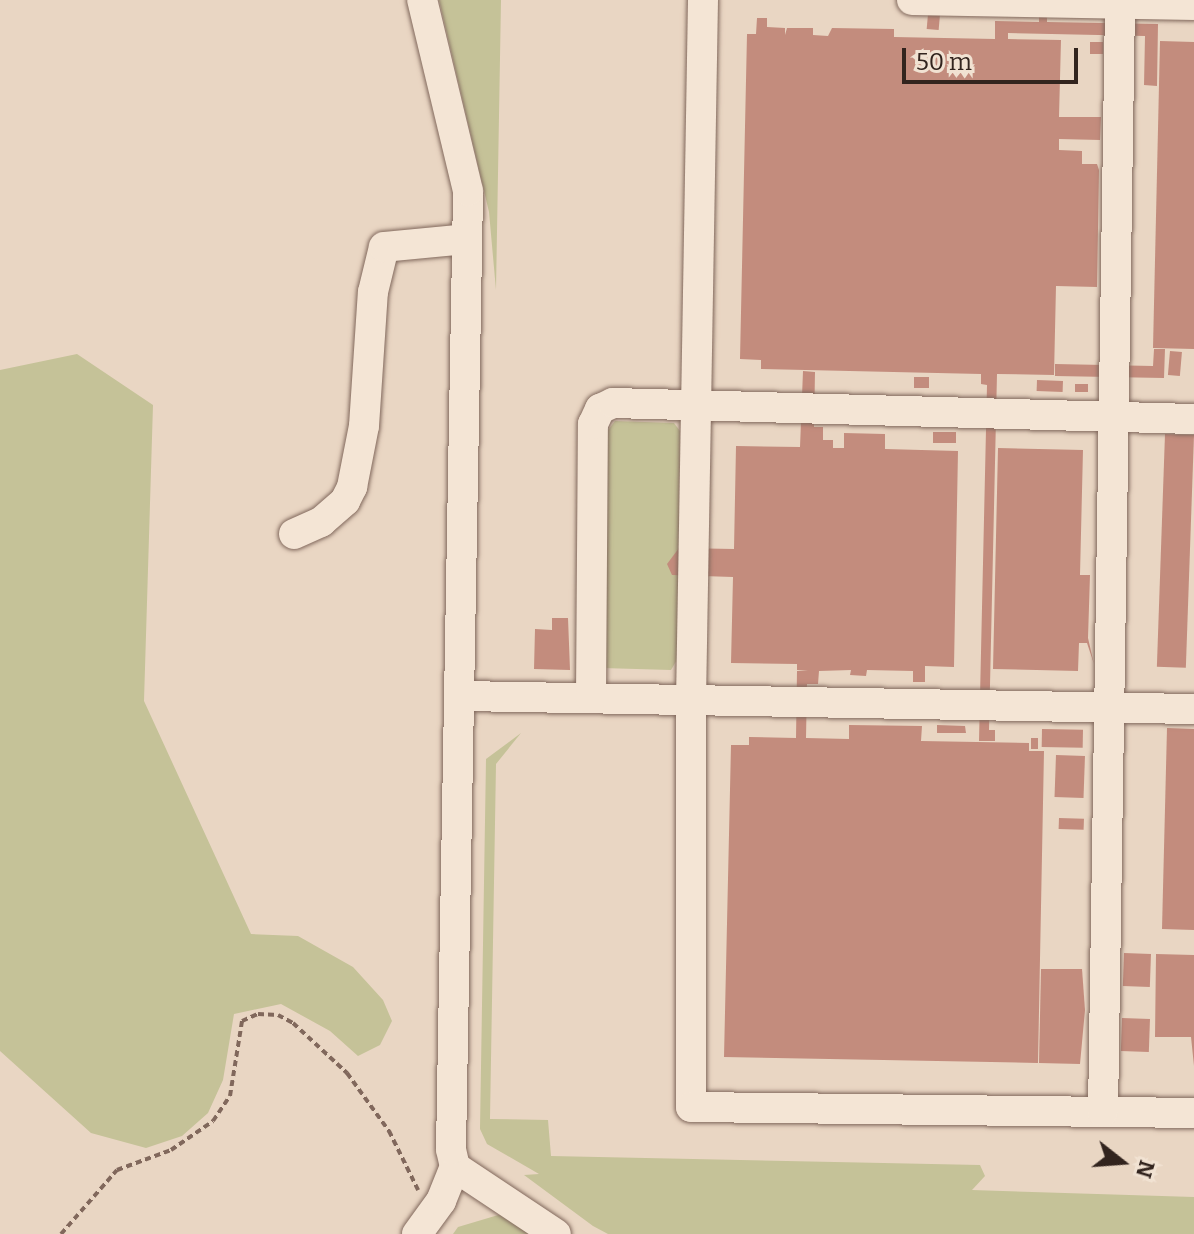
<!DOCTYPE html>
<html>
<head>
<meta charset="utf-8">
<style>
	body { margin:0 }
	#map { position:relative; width:1194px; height:1234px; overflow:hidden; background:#e9d6c3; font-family:Bitter,serif }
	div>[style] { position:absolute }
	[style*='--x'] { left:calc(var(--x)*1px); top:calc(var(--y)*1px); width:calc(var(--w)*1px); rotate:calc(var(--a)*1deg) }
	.green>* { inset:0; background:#c5c298 }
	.building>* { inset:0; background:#c38c7d; transform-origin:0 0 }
	.path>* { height:4px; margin-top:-2px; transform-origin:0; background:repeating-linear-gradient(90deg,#81685c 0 6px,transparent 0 10px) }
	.roads { filter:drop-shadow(0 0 2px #81685c) drop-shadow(0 0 2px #81685c) }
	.minor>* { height:30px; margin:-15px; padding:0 15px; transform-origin:15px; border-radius:15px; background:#f4e5d5 }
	span { translate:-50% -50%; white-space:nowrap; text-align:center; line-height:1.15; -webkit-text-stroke:7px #f1e2d2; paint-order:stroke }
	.north { position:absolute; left:1082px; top:1122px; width:80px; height:80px; -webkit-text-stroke:6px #f1e2d2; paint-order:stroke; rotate:107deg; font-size:22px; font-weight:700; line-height:32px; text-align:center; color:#32241e }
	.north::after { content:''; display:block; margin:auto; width:28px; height:36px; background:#32241e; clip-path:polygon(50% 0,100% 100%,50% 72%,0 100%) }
	.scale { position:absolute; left:902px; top:48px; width:176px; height:36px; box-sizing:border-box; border:4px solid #32241e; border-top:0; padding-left:10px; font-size:24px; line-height:28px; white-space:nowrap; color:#32241e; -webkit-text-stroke:6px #f1e2d2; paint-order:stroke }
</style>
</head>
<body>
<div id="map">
	<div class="green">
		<i style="clip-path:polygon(439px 0,501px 0,496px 290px,489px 212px)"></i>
		<i style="clip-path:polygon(77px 354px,153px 405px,144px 701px,251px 934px,298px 936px,353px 967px,383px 1000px,392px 1021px,380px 1045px,358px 1056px,330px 1031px,281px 1004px,234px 1014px,223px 1080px,208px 1113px,182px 1136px,146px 1148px,91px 1133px,0 1051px,0 370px)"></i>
		<i style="clip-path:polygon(615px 421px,674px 423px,680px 431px,678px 658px,671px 670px,602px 668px,606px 433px)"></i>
		<i style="clip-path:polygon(521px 733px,496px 764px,490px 1119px,548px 1120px,551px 1156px,980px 1165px,985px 1176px,972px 1190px,1194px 1197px,1194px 1234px,608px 1234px,593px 1226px,524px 1175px,539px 1174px,487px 1144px,480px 1129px,486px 759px)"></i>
		<i style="clip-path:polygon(505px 1213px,535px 1234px,453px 1234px,458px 1227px)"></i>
	</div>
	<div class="building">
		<i style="left:928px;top:14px;width:12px;height:15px;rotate:5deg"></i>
		<i style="clip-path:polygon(1039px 17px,1047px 17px,1047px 22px,1158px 24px,1157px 86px,1144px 85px,1145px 36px,1008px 33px,1008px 39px,1061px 40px,1059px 117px,1101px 117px,1100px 140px,1059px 139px,1059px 150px,1082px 151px,1082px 164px,1097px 164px,1099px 170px,1097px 287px,1056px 286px,1054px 375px,997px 374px,989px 730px,995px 730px,995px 741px,979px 741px,987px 385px,981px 384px,981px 374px,761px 369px,761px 360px,740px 359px,747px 34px,756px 34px,757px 18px,767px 18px,767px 27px,785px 28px,785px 35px,787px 28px,813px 28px,813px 35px,828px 36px,832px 28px,894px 29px,894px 37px,995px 39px,995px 21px,1039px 22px)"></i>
		<i style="clip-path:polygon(1160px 41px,1194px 42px,1194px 349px,1153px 348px)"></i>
		<i style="left:1090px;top:42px;width:13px;height:12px"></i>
		<i style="clip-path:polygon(1154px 349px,1165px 349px,1164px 378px,1055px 376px,1055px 364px,1153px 366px)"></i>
		<i style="left:1170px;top:351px;width:12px;height:24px;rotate:5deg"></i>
		<i style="clip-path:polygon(803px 371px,815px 372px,814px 427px,823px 427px,823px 440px,833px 440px,833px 448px,844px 448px,844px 433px,885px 434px,885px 449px,958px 451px,954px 667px,925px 666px,925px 682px,913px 682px,913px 671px,867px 670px,866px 676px,850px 675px,851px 670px,819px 671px,818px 684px,807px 684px,806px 738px,849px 739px,849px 725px,922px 726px,921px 741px,1029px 743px,1029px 751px,1044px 751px,1038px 1063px,724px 1057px,731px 745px,749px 745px,749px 737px,796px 738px,797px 671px,808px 670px,797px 670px,797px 664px,731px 663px,733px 577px,672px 575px,667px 564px,679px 548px,734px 549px,736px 446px,800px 447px)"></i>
		<i style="left:914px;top:377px;width:15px;height:11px"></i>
		<i style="left:1037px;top:380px;width:26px;height:11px;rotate:2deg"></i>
		<i style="left:1075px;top:384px;width:13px;height:8px"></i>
		<i style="left:933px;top:432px;width:23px;height:11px"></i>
		<i style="left:1165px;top:434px;width:29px;height:233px;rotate:2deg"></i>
		<i style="clip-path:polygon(998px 448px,1083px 450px,1080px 575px,1090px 575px,1088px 638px,1094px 664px,1087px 643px,1079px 643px,1078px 671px,993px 669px)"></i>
		<i style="clip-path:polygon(552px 618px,568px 618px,570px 670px,534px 669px,535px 629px,552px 630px)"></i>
		<i style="clip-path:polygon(937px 725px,965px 726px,966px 733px,937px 733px)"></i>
		<i style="clip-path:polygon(1167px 728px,1194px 729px,1194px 930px,1162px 929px)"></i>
		<i style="left:1042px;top:729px;width:41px;height:18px;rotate:1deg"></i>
		<i style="left:1031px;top:738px;width:7px;height:11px"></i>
		<i style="left:1056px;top:755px;width:29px;height:42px;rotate:2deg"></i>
		<i style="left:1059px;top:818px;width:25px;height:11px;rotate:2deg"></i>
		<i style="left:1124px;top:953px;width:27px;height:33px;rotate:2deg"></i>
		<i style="clip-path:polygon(1156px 954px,1194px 955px,1194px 1066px,1191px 1037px,1155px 1037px)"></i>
		<i style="clip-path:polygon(1041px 969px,1082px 969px,1085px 1010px,1080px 1064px,1039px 1063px)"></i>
		<i style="left:1122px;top:1018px;width:28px;height:33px;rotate:2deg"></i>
	</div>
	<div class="path">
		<i style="--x:61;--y:1234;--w:85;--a:-48.8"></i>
		<i style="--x:117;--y:1170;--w:58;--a:-20.3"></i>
		<i style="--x:171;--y:1150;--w:51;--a:-34.6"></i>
		<i style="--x:213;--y:1121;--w:30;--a:-56"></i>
		<i style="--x:230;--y:1096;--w:76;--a:-80.9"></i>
		<i style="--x:242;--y:1021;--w:17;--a:-24"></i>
		<i style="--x:258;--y:1014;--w:20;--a:3"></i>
		<i style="--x:278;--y:1015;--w:17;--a:28"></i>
		<i style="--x:293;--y:1023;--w:74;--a:42.8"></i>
		<i style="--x:347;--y:1073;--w:72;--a:54.1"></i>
		<i style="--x:389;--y:1131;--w:66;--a:63.8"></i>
	</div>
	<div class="roads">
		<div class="minor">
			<i style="--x:703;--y:0;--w:700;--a:90.98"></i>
			<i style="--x:691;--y:700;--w:407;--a:90"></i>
			<i style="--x:691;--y:1107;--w:503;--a:0.68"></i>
			<i style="--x:912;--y:0;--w:282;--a:1"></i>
			<i style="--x:294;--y:534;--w:30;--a:-24"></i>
			<i style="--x:321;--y:522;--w:32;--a:-41"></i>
			<i style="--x:345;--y:501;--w:16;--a:-63"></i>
			<i style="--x:352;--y:487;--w:62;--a:-78.9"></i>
			<i style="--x:364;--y:426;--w:134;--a:-86.2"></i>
			<i style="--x:373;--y:292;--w:46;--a:-76.3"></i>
			<i style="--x:384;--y:247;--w:83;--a:-5.5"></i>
			<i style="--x:462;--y:696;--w:732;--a:1.02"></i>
			<i style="--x:591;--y:698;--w:274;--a:-89.6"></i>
			<i style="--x:593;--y:424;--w:17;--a:-65"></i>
			<i style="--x:600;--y:409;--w:14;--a:-25"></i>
			<i style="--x:613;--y:403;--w:581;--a:1.58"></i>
			<i style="--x:1103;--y:1112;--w:1108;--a:-89.12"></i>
			<i style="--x:455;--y:1167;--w:121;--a:33.6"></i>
			<i style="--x:417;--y:1234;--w:41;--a:-54"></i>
			<i style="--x:441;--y:1201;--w:37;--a:-68"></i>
			<i style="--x:455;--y:1167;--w:18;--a:-103"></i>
			<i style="--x:451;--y:1149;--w:958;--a:-88.98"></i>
			<i style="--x:468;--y:191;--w:196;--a:-103.5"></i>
		</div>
	</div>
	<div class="north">N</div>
	<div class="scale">50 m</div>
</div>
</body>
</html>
